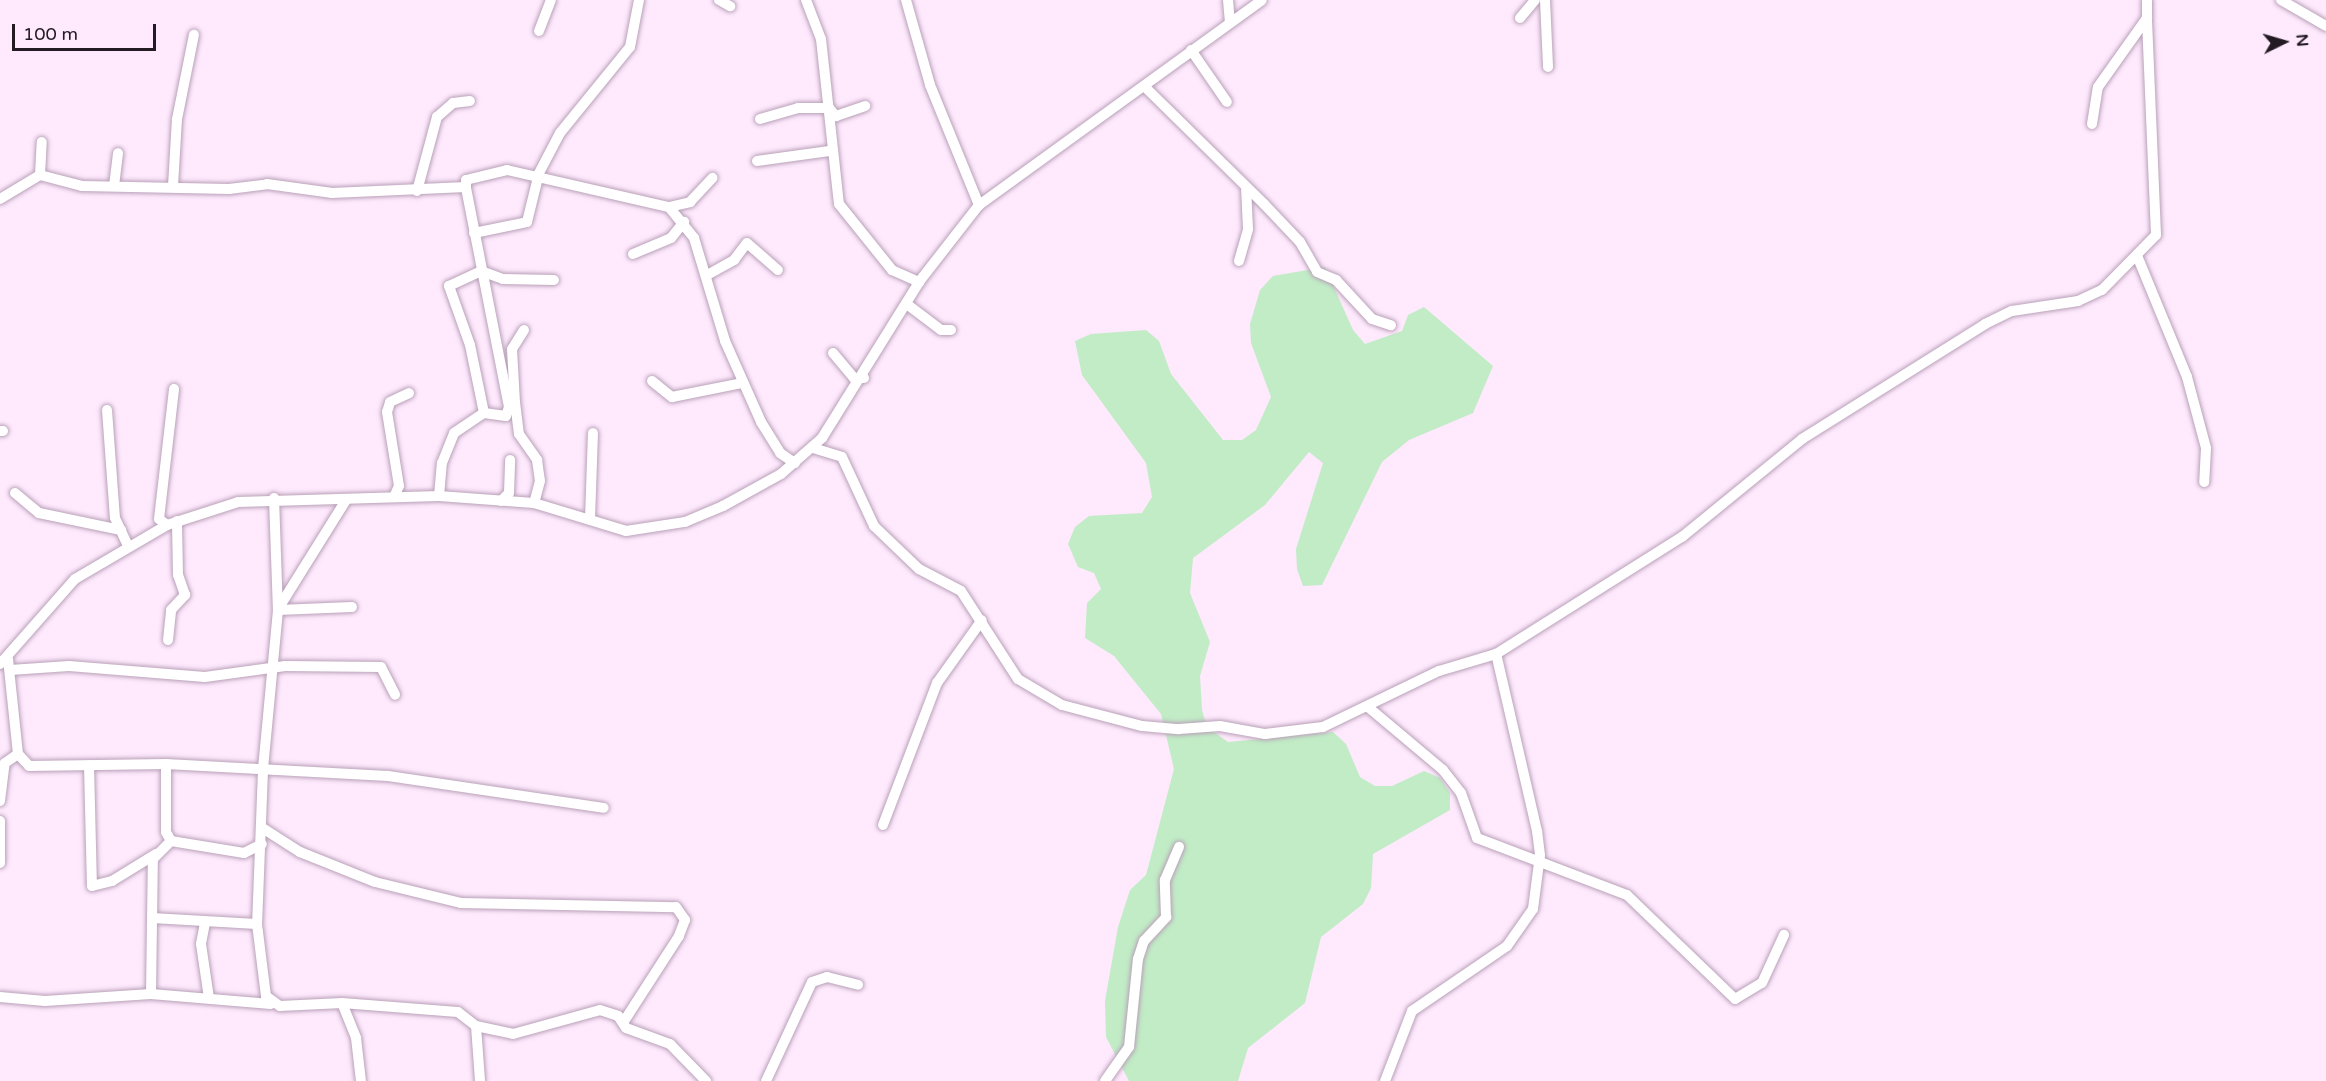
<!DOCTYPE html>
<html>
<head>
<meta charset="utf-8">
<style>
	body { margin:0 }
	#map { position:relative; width:2326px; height:1081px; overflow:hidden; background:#fee9fd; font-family:"Varela Round",sans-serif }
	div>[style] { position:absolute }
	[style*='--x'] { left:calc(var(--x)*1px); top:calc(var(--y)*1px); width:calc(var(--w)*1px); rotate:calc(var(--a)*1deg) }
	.green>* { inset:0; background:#c1ecc6 }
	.roads { filter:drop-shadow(0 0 2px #b9a1b8) drop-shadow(0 0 2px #b9a1b8) }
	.street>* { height:10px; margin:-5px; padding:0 5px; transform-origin:5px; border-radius:5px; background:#fff }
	span { translate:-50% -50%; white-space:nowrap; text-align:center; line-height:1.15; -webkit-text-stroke:6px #fee9fd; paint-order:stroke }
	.north { position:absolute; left:2254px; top:12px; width:60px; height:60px; -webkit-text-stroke:4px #fee9fd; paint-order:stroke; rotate:85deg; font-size:16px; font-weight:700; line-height:24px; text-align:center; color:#231a23 }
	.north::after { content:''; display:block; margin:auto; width:21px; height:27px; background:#231a23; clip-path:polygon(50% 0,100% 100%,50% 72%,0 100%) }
	.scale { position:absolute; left:12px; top:24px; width:144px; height:27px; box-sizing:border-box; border:3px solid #231a23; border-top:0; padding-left:8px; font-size:18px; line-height:21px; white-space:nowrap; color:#231a23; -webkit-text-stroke:4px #fee9fd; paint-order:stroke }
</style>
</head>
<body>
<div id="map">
	<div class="green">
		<i style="clip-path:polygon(1325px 267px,1353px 330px,1365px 344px,1402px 331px,1408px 315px,1424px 307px,1493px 366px,1473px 413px,1409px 440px,1382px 462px,1322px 585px,1303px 586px,1297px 569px,1296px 549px,1323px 463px,1309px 452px,1265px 505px,1193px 558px,1190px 593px,1210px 642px,1200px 676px,1202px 710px,1207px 727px,1228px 742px,1333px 732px,1346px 744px,1360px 777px,1375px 786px,1392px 786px,1424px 771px,1440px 778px,1450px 793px,1450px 810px,1373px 854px,1371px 888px,1363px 904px,1321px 937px,1305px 1003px,1248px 1048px,1238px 1081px,1129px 1081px,1106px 1037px,1105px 1001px,1118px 927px,1130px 890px,1146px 875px,1174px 769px,1161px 714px,1114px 656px,1085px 638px,1087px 603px,1101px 589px,1094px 573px,1078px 567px,1068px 544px,1075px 527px,1089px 516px,1142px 513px,1152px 497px,1146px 463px,1082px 375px,1075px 341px,1091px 334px,1146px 330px,1159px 341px,1171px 374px,1223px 440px,1242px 440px,1256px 430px,1271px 397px,1251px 343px,1250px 324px,1260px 290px,1273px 276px)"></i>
	</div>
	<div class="roads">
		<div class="street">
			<i style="--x:719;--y:0;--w:13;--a:29"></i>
			<i style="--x:806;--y:0;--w:42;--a:69"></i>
			<i style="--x:821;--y:39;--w:166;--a:83.8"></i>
			<i style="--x:839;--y:204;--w:85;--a:51.2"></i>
			<i style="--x:892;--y:270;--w:30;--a:24"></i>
			<i style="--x:906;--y:0;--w:88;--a:74.2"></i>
			<i style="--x:930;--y:85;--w:130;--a:67.8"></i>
			<i style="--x:1228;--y:0;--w:22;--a:85"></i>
			<i style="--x:1545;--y:0;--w:67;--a:87.4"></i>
			<i style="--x:2281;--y:0;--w:52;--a:30"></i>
			<i style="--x:1520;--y:18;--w:23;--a:-50"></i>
			<i style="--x:539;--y:31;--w:33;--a:-69"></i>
			<i style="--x:1191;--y:50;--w:63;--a:55.3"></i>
			<i style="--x:1146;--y:88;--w:165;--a:44.5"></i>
			<i style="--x:1264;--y:204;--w:52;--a:46.5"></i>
			<i style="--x:1300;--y:242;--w:34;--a:60"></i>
			<i style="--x:1317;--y:272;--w:21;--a:23"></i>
			<i style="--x:1336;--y:280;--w:53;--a:47.3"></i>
			<i style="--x:1372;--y:319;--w:20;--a:18"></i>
			<i style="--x:760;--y:119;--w:40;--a:-16"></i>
			<i style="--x:798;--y:108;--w:31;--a:0"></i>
			<i style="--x:829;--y:108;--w:11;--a:49"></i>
			<i style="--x:836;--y:116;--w:31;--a:-19"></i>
			<i style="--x:2092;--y:124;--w:37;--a:-81"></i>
			<i style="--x:2098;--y:87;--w:85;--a:-54.6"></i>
			<i style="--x:2147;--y:18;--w:18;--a:-90"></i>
			<i style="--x:757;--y:161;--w:73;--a:-7.9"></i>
			<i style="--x:40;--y:175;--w:33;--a:-87"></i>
			<i style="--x:114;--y:186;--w:33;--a:-83"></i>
			<i style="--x:173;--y:186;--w:67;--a:-86.6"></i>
			<i style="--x:177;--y:119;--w:86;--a:-78.6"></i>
			<i style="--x:417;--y:191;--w:77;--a:-74.9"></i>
			<i style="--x:437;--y:117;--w:21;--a:-41"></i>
			<i style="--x:453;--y:103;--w:17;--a:-7"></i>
			<i style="--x:0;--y:199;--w:47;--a:-31"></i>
			<i style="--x:40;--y:175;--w:43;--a:14.7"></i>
			<i style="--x:82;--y:186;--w:147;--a:1.2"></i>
			<i style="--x:229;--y:189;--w:38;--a:-7"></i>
			<i style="--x:267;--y:184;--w:66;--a:7.9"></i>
			<i style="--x:332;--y:193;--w:134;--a:-2.6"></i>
			<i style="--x:669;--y:207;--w:22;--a:-13"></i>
			<i style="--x:690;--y:202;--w:33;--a:-47"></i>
			<i style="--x:474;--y:233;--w:54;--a:-11.7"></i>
			<i style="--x:527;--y:222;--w:50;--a:-76.2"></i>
			<i style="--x:539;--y:173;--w:45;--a:-62.3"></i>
			<i style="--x:560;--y:133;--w:111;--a:-50.9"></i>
			<i style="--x:630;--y:47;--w:48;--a:-79.2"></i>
			<i style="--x:633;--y:254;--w:41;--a:-22.8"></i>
			<i style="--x:671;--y:238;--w:21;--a:-51"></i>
			<i style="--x:2138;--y:258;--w:129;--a:67.6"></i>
			<i style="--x:2187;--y:377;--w:73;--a:75"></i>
			<i style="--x:2206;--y:448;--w:34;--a:93"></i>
			<i style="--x:1239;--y:261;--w:33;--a:-74"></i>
			<i style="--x:1248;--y:229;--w:42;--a:-92.7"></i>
			<i style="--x:709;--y:274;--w:29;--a:-29"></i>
			<i style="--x:734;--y:260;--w:21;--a:-53"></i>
			<i style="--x:747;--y:243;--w:41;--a:41.1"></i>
			<i style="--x:908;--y:305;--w:41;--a:37.1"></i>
			<i style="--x:941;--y:330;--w:10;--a:0"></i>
			<i style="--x:524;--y:330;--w:22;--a:122"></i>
			<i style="--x:512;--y:349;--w:53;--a:86.8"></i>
			<i style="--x:515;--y:402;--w:32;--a:83"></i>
			<i style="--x:519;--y:434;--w:32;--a:55"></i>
			<i style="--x:537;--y:460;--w:21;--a:82"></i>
			<i style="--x:540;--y:481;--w:23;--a:105"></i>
			<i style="--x:833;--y:353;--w:33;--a:50"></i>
			<i style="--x:854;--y:378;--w:10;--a:0"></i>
			<i style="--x:652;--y:381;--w:26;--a:39"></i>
			<i style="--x:672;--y:397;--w:71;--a:-11.3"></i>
			<i style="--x:107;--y:410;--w:108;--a:85.8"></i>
			<i style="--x:115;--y:518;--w:31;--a:65"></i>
			<i style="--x:484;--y:413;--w:69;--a:-101.6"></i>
			<i style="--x:470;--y:345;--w:63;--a:-109.6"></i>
			<i style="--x:449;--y:286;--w:35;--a:-25"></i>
			<i style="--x:481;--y:271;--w:23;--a:20"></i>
			<i style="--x:503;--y:279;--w:51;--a:1.1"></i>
			<i style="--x:0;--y:431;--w:3;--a:0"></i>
			<i style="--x:813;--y:448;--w:30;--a:17"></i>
			<i style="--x:842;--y:457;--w:76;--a:65.1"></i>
			<i style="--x:874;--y:526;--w:62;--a:43.7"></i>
			<i style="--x:919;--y:569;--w:47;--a:27.6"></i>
			<i style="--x:961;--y:591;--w:105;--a:57.1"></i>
			<i style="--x:1018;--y:679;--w:51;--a:30.6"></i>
			<i style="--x:1062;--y:705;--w:83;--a:14.7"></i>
			<i style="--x:1142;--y:726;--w:37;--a:5"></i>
			<i style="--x:1179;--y:729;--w:41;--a:-4.2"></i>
			<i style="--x:1220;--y:726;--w:46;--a:10.1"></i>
			<i style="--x:1265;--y:734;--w:58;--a:-6.9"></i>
			<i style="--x:1323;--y:727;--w:129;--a:-25.8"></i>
			<i style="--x:1439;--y:671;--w:59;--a:-16.6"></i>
			<i style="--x:1496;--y:654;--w:220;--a:-32.2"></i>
			<i style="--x:1682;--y:537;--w:155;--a:-39.2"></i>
			<i style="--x:1802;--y:439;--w:216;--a:-32.1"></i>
			<i style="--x:1985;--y:324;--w:30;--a:-26"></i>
			<i style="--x:2012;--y:311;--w:67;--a:-8.6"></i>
			<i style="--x:2078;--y:301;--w:26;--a:-25"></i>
			<i style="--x:2102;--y:290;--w:77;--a:-45.5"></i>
			<i style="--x:2156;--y:235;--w:217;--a:-92.4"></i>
			<i style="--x:15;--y:493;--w:31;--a:40"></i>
			<i style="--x:39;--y:513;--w:84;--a:11.7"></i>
			<i style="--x:439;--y:496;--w:33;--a:-85"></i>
			<i style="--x:442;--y:463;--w:32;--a:-68"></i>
			<i style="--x:454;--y:433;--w:36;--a:-34"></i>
			<i style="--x:484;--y:413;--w:22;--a:8"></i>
			<i style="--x:506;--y:416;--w:9;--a:-72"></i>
			<i style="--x:509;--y:407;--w:224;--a:-101.1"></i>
			<i style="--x:466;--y:187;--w:7;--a:-90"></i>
			<i style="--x:466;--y:180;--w:42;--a:-13.7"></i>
			<i style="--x:507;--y:170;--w:166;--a:12.9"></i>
			<i style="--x:669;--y:207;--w:40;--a:51"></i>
			<i style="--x:694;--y:238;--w:108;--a:73.2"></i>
			<i style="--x:725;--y:341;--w:89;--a:66"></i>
			<i style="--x:761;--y:422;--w:36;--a:58"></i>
			<i style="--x:780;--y:453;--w:18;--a:34"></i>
			<i style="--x:394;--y:497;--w:12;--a:-66"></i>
			<i style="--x:399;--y:486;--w:75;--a:-99.2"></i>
			<i style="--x:387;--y:412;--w:10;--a:-73"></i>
			<i style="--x:390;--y:402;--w:21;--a:-25"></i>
			<i style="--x:274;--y:498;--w:112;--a:88"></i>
			<i style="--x:278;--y:610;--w:161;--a:95.4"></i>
			<i style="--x:263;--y:770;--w:154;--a:92.2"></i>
			<i style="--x:257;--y:924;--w:73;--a:82.9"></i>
			<i style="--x:266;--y:996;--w:17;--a:36"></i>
			<i style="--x:280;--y:1006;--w:62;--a:-2.8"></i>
			<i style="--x:342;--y:1003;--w:116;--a:4.4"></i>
			<i style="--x:458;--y:1012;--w:23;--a:38"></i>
			<i style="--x:476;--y:1026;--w:55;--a:85.8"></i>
			<i style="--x:501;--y:501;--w:11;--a:-45"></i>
			<i style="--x:509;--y:493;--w:33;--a:-88"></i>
			<i style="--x:590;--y:519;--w:86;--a:-88"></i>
			<i style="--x:167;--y:525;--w:10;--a:-143"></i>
			<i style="--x:159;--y:519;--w:131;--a:-83.4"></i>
			<i style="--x:278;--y:609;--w:128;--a:-58"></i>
			<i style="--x:278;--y:610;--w:74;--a:-2.3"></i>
			<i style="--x:168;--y:640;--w:30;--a:-84"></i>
			<i style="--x:171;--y:610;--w:21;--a:-47"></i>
			<i style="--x:185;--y:595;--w:21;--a:-109"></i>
			<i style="--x:178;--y:575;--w:54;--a:-91.1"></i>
			<i style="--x:8;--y:659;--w:96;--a:84"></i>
			<i style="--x:18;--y:754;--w:16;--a:47"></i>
			<i style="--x:29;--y:766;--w:137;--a:-0.8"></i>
			<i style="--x:166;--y:764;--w:222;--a:3.1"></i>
			<i style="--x:388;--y:776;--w:218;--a:8.4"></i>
			<i style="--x:0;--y:664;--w:113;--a:-48.6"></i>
			<i style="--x:75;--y:579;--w:107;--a:-30.4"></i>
			<i style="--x:167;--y:525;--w:75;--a:-17.9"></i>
			<i style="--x:238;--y:502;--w:201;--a:-1.7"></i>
			<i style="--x:439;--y:496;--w:95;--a:4.2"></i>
			<i style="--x:534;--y:503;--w:96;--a:16.9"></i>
			<i style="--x:626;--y:531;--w:60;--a:-8.7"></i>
			<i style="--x:685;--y:522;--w:41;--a:-22.8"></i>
			<i style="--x:723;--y:506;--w:66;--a:-28.9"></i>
			<i style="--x:781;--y:474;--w:55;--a:-41.3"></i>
			<i style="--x:822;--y:438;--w:184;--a:-58.1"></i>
			<i style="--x:919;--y:282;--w:98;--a:-52.1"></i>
			<i style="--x:979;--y:205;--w:349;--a:-35.9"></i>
			<i style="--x:10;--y:670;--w:59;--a:-3.9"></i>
			<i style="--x:69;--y:666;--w:136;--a:4.6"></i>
			<i style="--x:205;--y:677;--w:81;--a:-7.8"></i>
			<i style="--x:285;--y:666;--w:96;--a:0.6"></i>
			<i style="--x:381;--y:667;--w:31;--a:63"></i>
			<i style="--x:1368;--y:707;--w:98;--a:40"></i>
			<i style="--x:1443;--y:770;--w:29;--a:52"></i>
			<i style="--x:1461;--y:793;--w:48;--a:70.4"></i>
			<i style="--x:1477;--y:838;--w:160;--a:20.8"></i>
			<i style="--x:1627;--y:895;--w:150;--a:43.9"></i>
			<i style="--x:1735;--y:999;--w:31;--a:-31"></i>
			<i style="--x:1762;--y:983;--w:53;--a:-65.4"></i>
			<i style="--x:166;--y:764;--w:68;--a:90"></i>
			<i style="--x:166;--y:832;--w:10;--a:61"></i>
			<i style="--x:171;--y:841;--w:74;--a:9.3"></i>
			<i style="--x:244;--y:853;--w:20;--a:-27"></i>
			<i style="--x:89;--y:765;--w:121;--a:88.6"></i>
			<i style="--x:92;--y:886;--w:21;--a:-14"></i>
			<i style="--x:112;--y:881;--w:52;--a:-31.5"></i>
			<i style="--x:0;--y:801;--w:38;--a:-83"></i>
			<i style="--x:5;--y:763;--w:16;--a:-35"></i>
			<i style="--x:0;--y:821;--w:42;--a:90"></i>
			<i style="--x:883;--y:825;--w:152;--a:-69.2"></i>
			<i style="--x:937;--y:683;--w:77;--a:-54.5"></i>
			<i style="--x:264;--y:829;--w:43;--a:32.6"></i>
			<i style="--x:300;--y:852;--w:81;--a:21.8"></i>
			<i style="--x:375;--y:882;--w:89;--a:13.7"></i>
			<i style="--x:461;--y:903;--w:215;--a:1.1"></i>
			<i style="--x:676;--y:907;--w:16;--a:55"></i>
			<i style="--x:685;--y:920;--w:17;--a:111"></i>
			<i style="--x:679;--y:936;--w:103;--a:122.8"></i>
			<i style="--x:152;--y:918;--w:105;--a:3.3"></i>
			<i style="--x:205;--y:923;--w:21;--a:101"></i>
			<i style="--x:201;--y:944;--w:55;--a:81.6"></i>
			<i style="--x:151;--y:994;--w:135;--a:-89.2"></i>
			<i style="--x:153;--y:859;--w:25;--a:-45"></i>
			<i style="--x:0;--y:997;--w:45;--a:5.1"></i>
			<i style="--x:45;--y:1001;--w:106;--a:-3.8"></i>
			<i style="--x:151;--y:994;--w:120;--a:4.8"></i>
			<i style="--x:342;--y:1003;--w:38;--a:68"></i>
			<i style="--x:356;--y:1038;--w:43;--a:83.4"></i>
			<i style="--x:476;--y:1026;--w:38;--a:12"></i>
			<i style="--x:513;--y:1034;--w:90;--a:-15.4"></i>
			<i style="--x:600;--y:1010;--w:19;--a:18"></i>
			<i style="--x:618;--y:1016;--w:14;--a:56"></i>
			<i style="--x:626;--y:1028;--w:47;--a:20"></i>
			<i style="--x:670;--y:1044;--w:52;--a:45.8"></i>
			<i style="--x:766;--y:1081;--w:109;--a:-65.1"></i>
			<i style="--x:812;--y:982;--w:16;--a:-18"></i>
			<i style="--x:827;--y:977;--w:32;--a:14"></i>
			<i style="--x:1105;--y:1081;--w:42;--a:-54.8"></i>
			<i style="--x:1129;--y:1047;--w:88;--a:-84.2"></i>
			<i style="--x:1138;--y:959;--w:19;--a:-72"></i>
			<i style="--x:1144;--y:941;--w:33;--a:-47"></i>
			<i style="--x:1166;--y:917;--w:37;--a:-92"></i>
			<i style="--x:1165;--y:880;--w:36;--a:-67"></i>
			<i style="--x:1385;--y:1081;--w:75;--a:-68.9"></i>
			<i style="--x:1412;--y:1011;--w:115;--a:-34.4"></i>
			<i style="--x:1507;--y:946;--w:45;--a:-54.9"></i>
			<i style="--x:1533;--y:909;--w:54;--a:-82.6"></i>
			<i style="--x:1540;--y:855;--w:24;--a:-97"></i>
			<i style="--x:1537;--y:831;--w:182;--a:-103"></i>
		</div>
	</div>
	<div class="north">N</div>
	<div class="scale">100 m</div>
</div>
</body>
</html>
